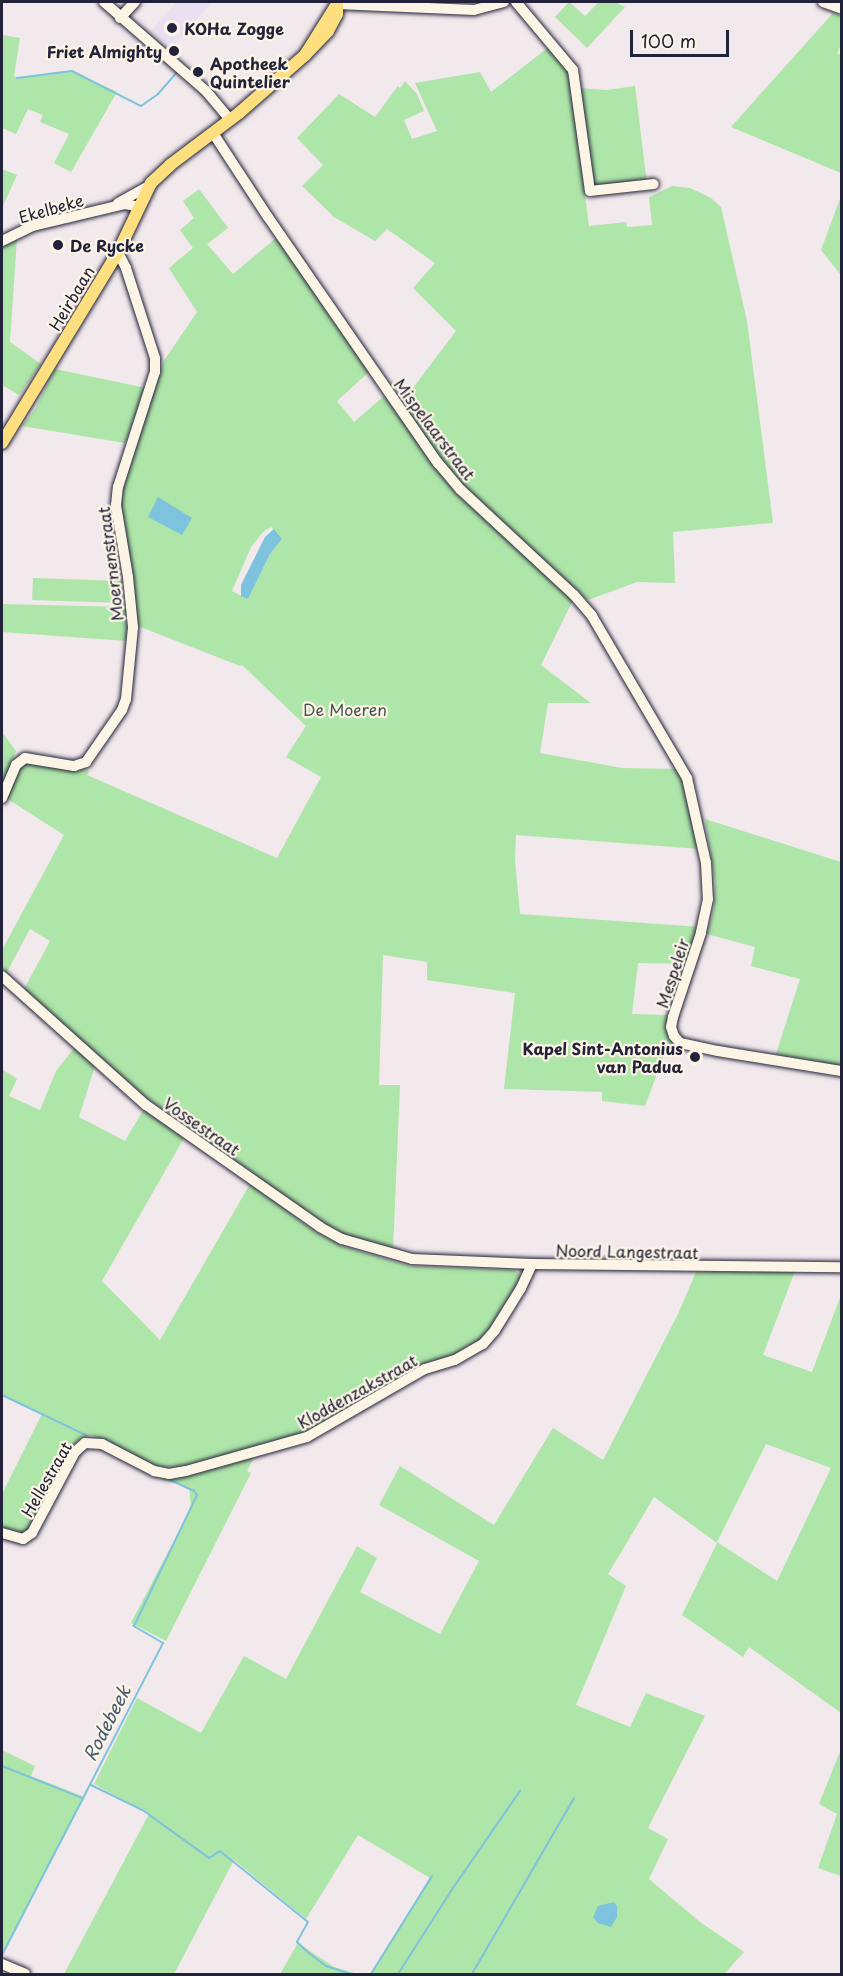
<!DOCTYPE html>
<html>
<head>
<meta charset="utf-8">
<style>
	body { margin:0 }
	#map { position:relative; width:843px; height:1976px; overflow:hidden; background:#f2e9ec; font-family:"Playpen Sans",sans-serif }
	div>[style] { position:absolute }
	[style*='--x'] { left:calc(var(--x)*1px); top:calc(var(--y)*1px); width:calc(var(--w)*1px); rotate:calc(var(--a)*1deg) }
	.built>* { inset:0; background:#ebe0f1 }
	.green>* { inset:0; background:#aee5a8; transform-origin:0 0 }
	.water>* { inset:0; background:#7dc3de }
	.stream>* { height:2px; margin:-1px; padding:0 1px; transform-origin:1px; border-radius:1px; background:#7dc3de }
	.roads { filter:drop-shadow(0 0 2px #22223b) drop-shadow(0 0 2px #22223b) }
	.minor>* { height:10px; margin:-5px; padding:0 5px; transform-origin:5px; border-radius:5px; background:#fcf5e5 }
	.major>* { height:12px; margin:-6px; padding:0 6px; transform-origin:6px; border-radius:6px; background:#fedf80 }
	.dots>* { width:16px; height:16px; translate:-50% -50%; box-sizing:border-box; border:3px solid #fcf5e5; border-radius:50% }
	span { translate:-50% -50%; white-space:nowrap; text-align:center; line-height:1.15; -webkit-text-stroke:4.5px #fcf5e5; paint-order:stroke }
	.poi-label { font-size:16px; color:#22223b; font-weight:700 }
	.left { translate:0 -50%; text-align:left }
	.right { translate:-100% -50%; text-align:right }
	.street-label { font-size:16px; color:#22223b }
	.park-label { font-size:16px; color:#455356 }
	.water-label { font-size:18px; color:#425a74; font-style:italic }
	.frame { position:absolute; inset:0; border:3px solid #22223b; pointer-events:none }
	.scale { position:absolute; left:630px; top:30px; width:99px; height:27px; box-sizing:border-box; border:3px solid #22223b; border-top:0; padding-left:8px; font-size:18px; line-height:21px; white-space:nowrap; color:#22223b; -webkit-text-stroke:4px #fcf5e5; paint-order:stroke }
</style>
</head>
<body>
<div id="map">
	<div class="built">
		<i style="clip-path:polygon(176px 2px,212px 2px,170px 50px,150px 32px)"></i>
	</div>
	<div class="green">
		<i style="clip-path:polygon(569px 2px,585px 16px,599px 2px,615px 2px,625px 7px,587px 48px,555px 17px)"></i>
		<i style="clip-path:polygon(833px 13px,841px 16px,841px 46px,837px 53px,842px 56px,841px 173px,731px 127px)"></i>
		<i style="clip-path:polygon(2px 35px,20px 38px,14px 76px,17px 78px,72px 71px,117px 92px,71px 172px,54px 163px,69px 134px,40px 122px,43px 115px,28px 109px,16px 134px,2px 128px)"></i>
		<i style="clip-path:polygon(550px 46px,568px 66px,589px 226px,626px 222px,627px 227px,652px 225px,649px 197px,672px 186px,690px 188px,711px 198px,721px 207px,747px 321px,773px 523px,673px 532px,675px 583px,637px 582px,588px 600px,471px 493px,444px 464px,400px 405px,456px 331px,413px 288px,435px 263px,387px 229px,375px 241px,334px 217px,302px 186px,323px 165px,297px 138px,339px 94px,375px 117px,398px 86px,400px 88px,405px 81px,417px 94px,424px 111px,404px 120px,412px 139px,437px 131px,415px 83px,480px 72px,491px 92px)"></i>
		<i style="clip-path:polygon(635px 86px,647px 184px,593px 186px,580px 88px,607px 90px)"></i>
		<i style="clip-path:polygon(2px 169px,17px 175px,2px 208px)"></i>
		<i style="clip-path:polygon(evenodd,199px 189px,228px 228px,207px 244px,233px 274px,276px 238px,345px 334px,369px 372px,337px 401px,354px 422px,384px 396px,435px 465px,573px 600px,541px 665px,591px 703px,548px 703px,540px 753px,622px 768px,678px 769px,687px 793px,700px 849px,516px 835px,515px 860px,520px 914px,700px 927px,688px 964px,638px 963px,632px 1014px,668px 1015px,678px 1047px,666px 1050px,645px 1106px,602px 1101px,602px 1092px,504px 1089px,515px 993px,427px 980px,427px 962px,383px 955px,379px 1085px,400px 1085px,393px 1250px,336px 1232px,134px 1089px,24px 989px,50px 941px,30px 929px,6px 974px,2px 970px,2px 950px,64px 835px,6px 798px,14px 776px,26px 760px,89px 771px,87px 775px,277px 858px,321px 777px,286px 757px,306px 726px,242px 665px,240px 666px,138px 626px,121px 523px,120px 490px,156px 375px,160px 376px,163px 362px,197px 312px,169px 268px,193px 248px,180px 230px,194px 218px,183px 201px,199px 189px,271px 527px,282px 539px,270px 554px,248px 599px,232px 591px,251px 547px,263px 532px,271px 527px)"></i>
		<i style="clip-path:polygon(841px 196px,842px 275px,841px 275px,821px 250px)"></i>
		<i style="clip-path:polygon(17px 238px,10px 342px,41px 364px,19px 395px,2px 385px,2px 246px)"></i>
		<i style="clip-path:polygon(55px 369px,146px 388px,125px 443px,22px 426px,35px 409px)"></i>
		<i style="left:33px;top:578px;width:89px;height:22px;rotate:2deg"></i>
		<i style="clip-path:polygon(2px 604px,126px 607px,127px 641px,2px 632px)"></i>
		<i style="clip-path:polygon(2px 732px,16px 751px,2px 785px)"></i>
		<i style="clip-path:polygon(705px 819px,841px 862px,841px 1067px,776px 1054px,800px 979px,751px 966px,755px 947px,707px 934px,714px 910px,715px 882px)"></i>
		<i style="clip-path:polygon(75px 1047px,95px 1066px,79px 1117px,125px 1141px,144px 1109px,184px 1138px,102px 1281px,160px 1340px,250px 1184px,317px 1233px,346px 1247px,410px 1266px,514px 1270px,520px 1274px,520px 1279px,490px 1329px,481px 1342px,306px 1433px,182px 1467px,163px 1467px,146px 1463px,91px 1435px,81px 1438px,71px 1448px,27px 1531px,22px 1534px,2px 1528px,2px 1494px,42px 1414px,2px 1396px,2px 1069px,17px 1079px,9px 1096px,40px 1110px,56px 1071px)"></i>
		<i style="clip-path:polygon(evenodd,795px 1271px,763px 1355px,812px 1372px,841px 1295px,841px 1713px,749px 1647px,743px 1657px,682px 1615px,717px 1543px,654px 1497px,608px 1574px,626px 1586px,576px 1705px,630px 1727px,646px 1693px,705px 1716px,648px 1828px,668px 1839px,649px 1879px,700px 1922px,744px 1952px,724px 1974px,370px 1974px,430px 1878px,358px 1835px,306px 1919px,234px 1860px,174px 1974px,64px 1974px,149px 1814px,94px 1784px,137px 1698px,201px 1733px,244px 1656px,286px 1679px,357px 1546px,377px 1558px,360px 1592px,440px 1634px,479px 1561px,379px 1505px,400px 1466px,494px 1525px,553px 1428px,603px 1460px,678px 1314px,696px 1272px,795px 1271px,766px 1444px,831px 1468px,777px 1581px,717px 1542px,766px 1444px)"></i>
		<i style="clip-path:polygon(254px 1457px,247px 1471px,251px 1473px,166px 1641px,131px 1623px,191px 1508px,189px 1487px,159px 1479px,165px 1475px)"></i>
		<i style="clip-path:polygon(841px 1749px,841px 1876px,818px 1868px,837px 1814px,819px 1804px)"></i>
		<i style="clip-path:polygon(2px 1750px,35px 1766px,31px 1776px,85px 1797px,2px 1955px)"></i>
		<i style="clip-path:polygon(298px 1943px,334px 1967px,358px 1974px,280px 1974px)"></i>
	</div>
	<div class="water">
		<i style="clip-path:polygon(158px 497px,192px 518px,182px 535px,148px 517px)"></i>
		<i style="clip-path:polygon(274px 529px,282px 539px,270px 554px,248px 599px,241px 596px,241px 585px,265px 537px)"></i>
		<i style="clip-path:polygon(614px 1902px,617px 1906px,617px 1917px,611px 1927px,598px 1923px,593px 1917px,598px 1906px)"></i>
	</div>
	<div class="stream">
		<i style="--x:17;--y:78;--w:55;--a:-7.3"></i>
		<i style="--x:72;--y:71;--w:77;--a:26.9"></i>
		<i style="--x:141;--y:106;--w:21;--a:-35"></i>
		<i style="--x:158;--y:94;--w:28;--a:-49"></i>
		<i style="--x:2;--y:1395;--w:93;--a:25.5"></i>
		<i style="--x:2;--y:1766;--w:86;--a:21.8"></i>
		<i style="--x:91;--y:1785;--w:59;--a:26.1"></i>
		<i style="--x:144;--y:1811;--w:80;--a:35.9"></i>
		<i style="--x:209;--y:1858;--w:13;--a:-32"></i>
		<i style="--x:220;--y:1851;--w:113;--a:38.9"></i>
		<i style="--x:308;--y:1922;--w:23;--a:119"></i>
		<i style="--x:297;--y:1942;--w:18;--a:43"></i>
		<i style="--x:310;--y:1954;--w:20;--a:37"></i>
		<i style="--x:326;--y:1966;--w:25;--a:18"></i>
		<i style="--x:2;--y:1955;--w:351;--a:-62.7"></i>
		<i style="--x:163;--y:1643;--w:34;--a:-150"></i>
		<i style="--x:134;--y:1626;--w:145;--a:-64.3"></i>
		<i style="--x:197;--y:1495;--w:5;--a:-127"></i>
		<i style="--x:194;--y:1491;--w:29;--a:-155"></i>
		<i style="--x:371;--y:1974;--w:115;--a:-58.1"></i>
		<i style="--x:398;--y:1974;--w:102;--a:-57.4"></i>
		<i style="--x:453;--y:1888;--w:118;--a:-55.4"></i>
		<i style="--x:472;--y:1974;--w:203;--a:-59.9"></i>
	</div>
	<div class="roads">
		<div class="minor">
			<i style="--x:104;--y:2;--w:135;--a:41.1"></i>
			<i style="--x:206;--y:91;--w:38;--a:50"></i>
			<i style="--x:516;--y:2;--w:89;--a:50"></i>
			<i style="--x:573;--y:70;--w:122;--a:82"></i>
			<i style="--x:590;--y:191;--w:64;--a:-6.2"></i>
			<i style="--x:823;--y:2;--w:20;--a:20"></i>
			<i style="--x:337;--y:4;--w:137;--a:2.5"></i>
			<i style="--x:474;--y:10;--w:31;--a:-15"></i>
			<i style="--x:120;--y:18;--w:22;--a:-47"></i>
			<i style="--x:213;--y:133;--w:100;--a:56.8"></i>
			<i style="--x:268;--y:217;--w:299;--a:55.4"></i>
			<i style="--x:438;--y:463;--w:35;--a:50"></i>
			<i style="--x:461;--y:490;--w:154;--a:42.9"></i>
			<i style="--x:574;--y:595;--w:28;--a:49"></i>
			<i style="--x:592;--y:616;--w:188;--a:59.6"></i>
			<i style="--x:687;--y:778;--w:87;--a:77.4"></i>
			<i style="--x:706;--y:863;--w:36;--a:87"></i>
			<i style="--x:708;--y:899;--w:35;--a:102"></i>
			<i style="--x:701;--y:933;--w:89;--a:108.4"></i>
			<i style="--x:673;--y:1017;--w:10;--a:101"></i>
			<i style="--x:671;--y:1027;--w:9;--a:72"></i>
			<i style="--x:674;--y:1036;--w:9;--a:49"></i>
			<i style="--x:680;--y:1043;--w:39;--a:12"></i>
			<i style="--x:718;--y:1051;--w:126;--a:9.2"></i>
			<i style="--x:118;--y:203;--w:38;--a:-29"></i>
			<i style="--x:2;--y:241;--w:34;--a:-26"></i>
			<i style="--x:33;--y:226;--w:95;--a:-13.4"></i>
			<i style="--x:125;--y:204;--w:10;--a:11"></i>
			<i style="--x:135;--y:206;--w:5;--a:53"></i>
			<i style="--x:2;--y:798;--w:36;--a:-67"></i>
			<i style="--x:16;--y:765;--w:11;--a:-38"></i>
			<i style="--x:25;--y:758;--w:50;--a:9.3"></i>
			<i style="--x:74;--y:766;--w:13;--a:-18"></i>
			<i style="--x:86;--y:762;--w:63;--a:-55.3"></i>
			<i style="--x:122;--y:710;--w:12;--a:-70"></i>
			<i style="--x:126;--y:699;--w:72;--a:-84.4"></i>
			<i style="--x:133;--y:627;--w:50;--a:-95.7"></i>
			<i style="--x:128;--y:577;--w:73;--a:-99.5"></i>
			<i style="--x:116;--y:505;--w:18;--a:-84"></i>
			<i style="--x:118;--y:487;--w:121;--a:-72.2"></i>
			<i style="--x:155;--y:372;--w:14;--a:-90"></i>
			<i style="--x:155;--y:358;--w:95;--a:-107.9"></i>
			<i style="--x:126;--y:268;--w:18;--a:-117"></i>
			<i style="--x:2;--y:976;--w:193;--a:41.9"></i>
			<i style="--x:146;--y:1105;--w:213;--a:35"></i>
			<i style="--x:320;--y:1227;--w:25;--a:29"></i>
			<i style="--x:342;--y:1239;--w:73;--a:15.9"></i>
			<i style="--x:412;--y:1259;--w:120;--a:2.4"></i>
			<i style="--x:532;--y:1264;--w:310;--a:0.6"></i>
			<i style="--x:2;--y:1533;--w:22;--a:16"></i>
			<i style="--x:23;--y:1539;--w:11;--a:-34"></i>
			<i style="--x:32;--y:1533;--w:92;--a:-62"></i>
			<i style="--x:75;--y:1452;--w:13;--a:-42"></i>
			<i style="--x:85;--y:1443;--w:17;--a:3"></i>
			<i style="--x:102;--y:1444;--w:59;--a:27.4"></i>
			<i style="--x:154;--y:1471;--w:15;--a:11"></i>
			<i style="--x:169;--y:1474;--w:17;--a:-10"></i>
			<i style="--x:186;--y:1471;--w:126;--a:-15.7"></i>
			<i style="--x:307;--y:1437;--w:136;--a:-30"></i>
			<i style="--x:425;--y:1369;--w:31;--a:-17"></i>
			<i style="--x:455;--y:1360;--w:32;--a:-30"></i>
			<i style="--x:483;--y:1344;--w:18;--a:-49"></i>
			<i style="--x:495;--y:1330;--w:49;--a:-58.2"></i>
			<i style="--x:521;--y:1288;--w:26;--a:-65"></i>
			<i style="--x:2;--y:1964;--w:25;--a:23"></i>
		</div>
		<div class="major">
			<i style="--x:337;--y:4;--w:60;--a:122.1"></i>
			<i style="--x:305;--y:55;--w:33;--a:-46"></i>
			<i style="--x:328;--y:31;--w:19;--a:-62"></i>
			<i style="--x:337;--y:14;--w:12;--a:-90"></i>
			<i style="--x:2;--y:443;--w:223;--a:-58.7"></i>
			<i style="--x:118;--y:252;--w:76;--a:-64.4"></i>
			<i style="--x:151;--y:183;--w:26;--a:-43"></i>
			<i style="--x:170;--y:165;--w:86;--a:-37"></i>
			<i style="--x:239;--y:113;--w:88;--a:-41.3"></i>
		</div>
	</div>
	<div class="dots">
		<i style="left:172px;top:28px;background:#22223b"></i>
		<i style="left:174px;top:51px;background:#22223b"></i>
		<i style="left:198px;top:72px;background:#22223b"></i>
		<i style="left:58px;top:245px;background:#22223b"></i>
		<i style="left:695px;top:1057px;background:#22223b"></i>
	</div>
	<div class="poi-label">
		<span class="left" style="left:184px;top:28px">KOHa Zogge</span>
		<span class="right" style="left:162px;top:51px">Friet Almighty</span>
		<span class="left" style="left:210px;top:72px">Apotheek<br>Quintelier</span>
		<span class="left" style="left:70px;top:245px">De Rycke</span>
		<span class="right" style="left:683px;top:1057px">Kapel Sint-Antonius<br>van Padua</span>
	</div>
	<div class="street-label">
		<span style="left:51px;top:208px;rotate:-16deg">Ekelbeke</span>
		<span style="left:71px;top:298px;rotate:-59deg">Heirbaan</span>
		<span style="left:435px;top:429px;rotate:53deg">Mispelaarstraat</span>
		<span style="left:110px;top:564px;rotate:-97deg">Moernenstraat</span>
		<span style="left:672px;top:973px;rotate:-72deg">Mespeleir</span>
		<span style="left:202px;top:1126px;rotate:35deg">Vossestraat</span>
		<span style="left:627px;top:1251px;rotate:1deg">Noord Langestraat</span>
		<span style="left:357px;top:1391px;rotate:-29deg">Kloddenzakstraat</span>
		<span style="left:46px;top:1479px;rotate:-60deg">Hellestraat</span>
	</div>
	<div class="park-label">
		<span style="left:345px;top:709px">De Moeren</span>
	</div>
	<div class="water-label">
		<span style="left:107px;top:1723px;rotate:-63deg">Rodebeek</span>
	</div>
	<div class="frame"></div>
	<div class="scale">100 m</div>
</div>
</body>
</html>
